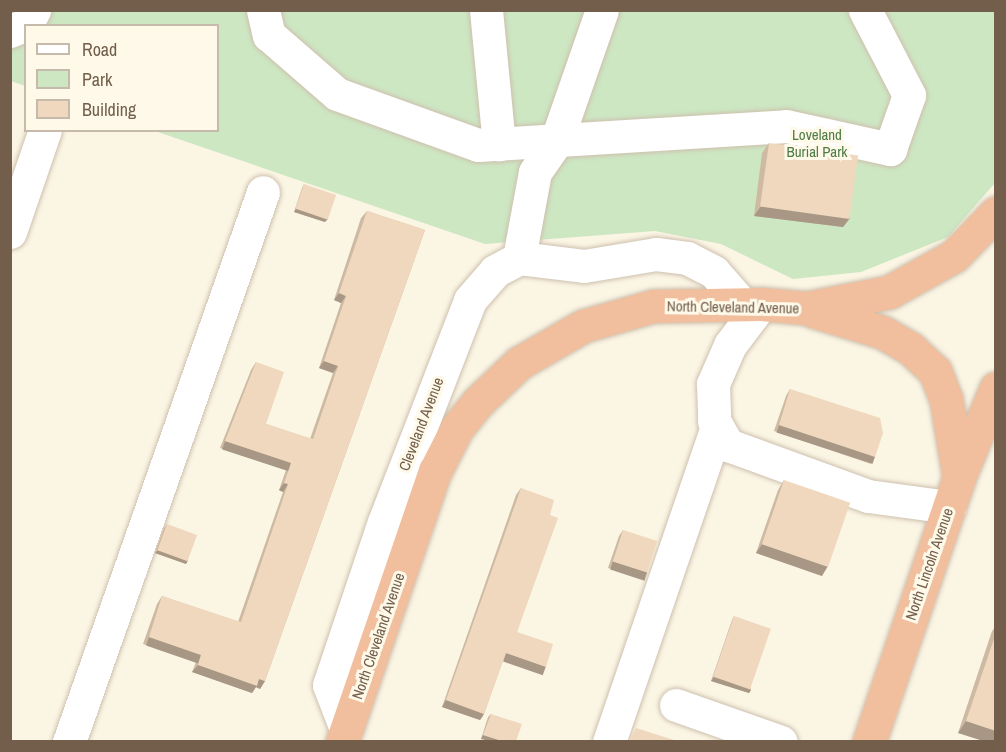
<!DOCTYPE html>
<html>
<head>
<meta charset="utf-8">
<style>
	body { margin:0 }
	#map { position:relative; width:1006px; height:752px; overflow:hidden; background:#fbf5e4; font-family:"Archivo Narrow",sans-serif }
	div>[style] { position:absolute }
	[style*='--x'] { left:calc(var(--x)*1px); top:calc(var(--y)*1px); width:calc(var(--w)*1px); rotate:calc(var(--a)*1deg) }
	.green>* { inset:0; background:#cde7c3 }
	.roads { filter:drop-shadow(0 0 2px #cec0ae) drop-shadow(0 0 2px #cec0ae) }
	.minor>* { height:33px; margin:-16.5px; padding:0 16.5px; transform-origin:16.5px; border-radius:16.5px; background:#fff }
	.highway>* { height:33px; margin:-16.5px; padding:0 16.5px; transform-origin:16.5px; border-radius:16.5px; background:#f2bf9e }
	.wall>* { inset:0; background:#cebaa3 }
	.shaded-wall>* { inset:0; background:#a79784; transform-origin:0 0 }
	.building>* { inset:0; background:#efd8bd; transform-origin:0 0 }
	span { translate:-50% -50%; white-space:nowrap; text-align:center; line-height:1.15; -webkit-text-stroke:6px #fef9e9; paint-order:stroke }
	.park-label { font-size:15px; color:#4f7c46 }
	.street-label { font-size:15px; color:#725e4b }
	.frame { position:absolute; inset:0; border:12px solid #725e4b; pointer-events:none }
	.legend { position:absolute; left:24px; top:24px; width:195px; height:108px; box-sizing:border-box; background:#fef9e9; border:2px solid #c6bbaa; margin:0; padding:8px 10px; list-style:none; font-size:18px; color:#725e4b }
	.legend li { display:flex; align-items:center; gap:12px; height:30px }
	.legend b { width:30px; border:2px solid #c6bbaa }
</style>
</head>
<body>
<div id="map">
	<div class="green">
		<i style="clip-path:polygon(11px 11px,995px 11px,995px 183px,948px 237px,861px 272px,793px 279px,721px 244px,655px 231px,485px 244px,155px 131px,218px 130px,218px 26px,26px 26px,25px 86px,11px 81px)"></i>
	</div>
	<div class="roads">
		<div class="minor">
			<i style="--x:263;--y:10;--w:26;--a:77"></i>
			<i style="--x:269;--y:35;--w:90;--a:40.9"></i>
			<i style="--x:337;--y:94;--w:150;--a:19.9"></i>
			<i style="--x:478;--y:145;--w:309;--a:-3.5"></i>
			<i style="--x:786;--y:126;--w:107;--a:12.5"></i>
			<i style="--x:890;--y:149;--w:57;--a:-70.6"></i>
			<i style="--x:909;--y:95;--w:96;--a:-117.4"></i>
			<i style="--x:486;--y:10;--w:135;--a:84.5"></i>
			<i style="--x:10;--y:31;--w:18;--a:-22"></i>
			<i style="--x:27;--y:24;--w:16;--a:-63"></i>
			<i style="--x:10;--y:232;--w:108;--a:-71.1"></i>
			<i style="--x:519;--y:258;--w:87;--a:-79.5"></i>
			<i style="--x:535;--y:172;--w:37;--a:-55"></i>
			<i style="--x:556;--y:142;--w:140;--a:-70.8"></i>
			<i style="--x:519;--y:258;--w:65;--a:7"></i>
			<i style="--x:584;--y:266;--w:73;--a:-9.5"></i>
			<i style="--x:656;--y:254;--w:31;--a:7"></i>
			<i style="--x:687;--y:258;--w:30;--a:27"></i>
			<i style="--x:714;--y:272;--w:43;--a:48.8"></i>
			<i style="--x:761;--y:304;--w:51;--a:127.1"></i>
			<i style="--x:730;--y:345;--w:43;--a:113.6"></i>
			<i style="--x:713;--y:384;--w:37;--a:88"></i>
			<i style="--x:714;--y:421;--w:28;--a:60"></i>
			<i style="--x:728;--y:445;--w:149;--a:20"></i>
			<i style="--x:868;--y:496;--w:82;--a:7.7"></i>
			<i style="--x:676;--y:705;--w:111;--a:19.4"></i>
			<i style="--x:346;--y:729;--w:47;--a:-111.1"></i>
			<i style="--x:329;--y:685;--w:172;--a:-71.4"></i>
			<i style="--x:384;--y:522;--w:238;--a:-68.8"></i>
			<i style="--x:470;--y:300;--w:38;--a:-49"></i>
			<i style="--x:495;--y:271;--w:27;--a:-28"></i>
			<i style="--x:69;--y:742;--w:583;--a:-70.57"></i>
			<i style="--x:609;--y:742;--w:333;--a:-71.1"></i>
		</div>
		<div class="highway">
			<i style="--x:813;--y:311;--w:72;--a:16.9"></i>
			<i style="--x:882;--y:332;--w:34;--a:30"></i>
			<i style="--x:911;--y:349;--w:33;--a:43"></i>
			<i style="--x:935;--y:371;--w:30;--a:69"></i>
			<i style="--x:946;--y:399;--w:79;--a:80.5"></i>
			<i style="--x:342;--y:742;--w:287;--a:-71.1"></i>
			<i style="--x:435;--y:471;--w:48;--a:-62.9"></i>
			<i style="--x:457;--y:428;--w:32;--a:-51"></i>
			<i style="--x:477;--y:403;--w:58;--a:-43.6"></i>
			<i style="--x:519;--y:363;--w:74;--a:-30"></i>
			<i style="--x:583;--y:326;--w:73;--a:-15.9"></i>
			<i style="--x:653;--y:306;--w:108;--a:-1.1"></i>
			<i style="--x:761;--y:304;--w:46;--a:5"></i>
			<i style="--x:807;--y:308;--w:84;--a:-11"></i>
			<i style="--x:889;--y:292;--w:74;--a:-29"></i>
			<i style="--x:954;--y:256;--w:60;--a:-45.7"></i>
			<i style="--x:869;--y:742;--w:280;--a:-71.2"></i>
			<i style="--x:959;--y:477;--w:96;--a:-67.4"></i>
		</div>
	</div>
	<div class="wall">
		<i style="clip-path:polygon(769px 143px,850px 218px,843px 227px,754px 216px,762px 153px)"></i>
		<i style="clip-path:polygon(304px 184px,325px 222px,294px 212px,302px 188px)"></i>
		<i style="clip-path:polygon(367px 211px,425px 230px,265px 681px,260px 689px,256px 687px,252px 693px,192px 672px,196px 662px,143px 644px,157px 604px,162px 596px,238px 622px,283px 492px,279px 490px,286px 470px,220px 448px,251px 370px,256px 362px,266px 424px,310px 439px,333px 373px,319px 368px,341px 303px,334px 300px,361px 218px)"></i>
		<i style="clip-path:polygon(790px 389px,875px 457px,871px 464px,774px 431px,786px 396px)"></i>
		<i style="clip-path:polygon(784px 480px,822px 576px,756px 553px,778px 490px)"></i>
		<i style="clip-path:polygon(521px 488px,550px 515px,517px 632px,546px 667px,541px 674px,503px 660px,484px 714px,480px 720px,442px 707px,516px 495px)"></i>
		<i style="clip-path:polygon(167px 524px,188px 560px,186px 564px,155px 553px,164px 528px)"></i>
		<i style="clip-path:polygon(623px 530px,642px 579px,608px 568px,619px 536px)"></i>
		<i style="clip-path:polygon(734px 616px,751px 690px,749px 693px,711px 681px,732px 620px)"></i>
		<i style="clip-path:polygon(996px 626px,996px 741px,958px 733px,992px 631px)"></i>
		<i style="clip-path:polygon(491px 714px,516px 741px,481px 739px,488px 717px)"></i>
	</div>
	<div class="shaded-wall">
		<i style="clip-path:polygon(761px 206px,850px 218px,843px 227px,754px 216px)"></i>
		<i style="clip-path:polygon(296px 209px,328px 219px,325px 222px,294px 212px)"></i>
		<i style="clip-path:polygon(339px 293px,346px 296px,341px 303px,334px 300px)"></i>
		<i style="clip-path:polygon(324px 361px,338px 366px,333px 373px,319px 368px)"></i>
		<i style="left:779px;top:425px;width:101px;height:8px;rotate:18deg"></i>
		<i style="left:225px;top:441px;width:70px;height:9px;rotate:18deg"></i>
		<i style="clip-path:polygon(284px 483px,288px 484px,283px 492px,279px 490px)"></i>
		<i style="clip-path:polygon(762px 544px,828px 566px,822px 576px,756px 553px)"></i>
		<i style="clip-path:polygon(158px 550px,188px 560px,186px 564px,155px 553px)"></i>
		<i style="left:613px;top:561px;width:36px;height:9px;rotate:18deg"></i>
		<i style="left:149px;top:637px;width:55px;height:9px;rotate:19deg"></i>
		<i style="left:506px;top:653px;width:42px;height:9px;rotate:19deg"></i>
		<i style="clip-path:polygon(198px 665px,259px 679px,265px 681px,260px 689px,256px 687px,252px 693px,192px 672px)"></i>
		<i style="clip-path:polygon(714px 677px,751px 690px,749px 693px,711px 681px)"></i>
		<i style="clip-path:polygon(446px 700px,484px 714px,480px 720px,442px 707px)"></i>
		<i style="clip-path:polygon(966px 721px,996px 731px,996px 741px,983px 741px,958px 733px)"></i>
		<i style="clip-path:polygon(483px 735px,502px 741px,489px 741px,481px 739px)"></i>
	</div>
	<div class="building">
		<i style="left:769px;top:143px;width:90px;height:64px;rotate:8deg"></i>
		<i style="left:304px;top:184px;width:34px;height:26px;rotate:19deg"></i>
		<i style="clip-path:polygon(367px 211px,425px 230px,265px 681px,259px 679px,257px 686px,198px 665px,201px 655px,149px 637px,162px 596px,241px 622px,288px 484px,284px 483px,291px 463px,225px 441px,256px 362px,284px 372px,266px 424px,313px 439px,338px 366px,324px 361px,346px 296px,339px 293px)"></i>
		<i style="clip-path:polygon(790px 389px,880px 418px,883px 433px,875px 457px,779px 425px)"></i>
		<i style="left:784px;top:480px;width:70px;height:68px;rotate:19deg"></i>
		<i style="clip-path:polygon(521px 488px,554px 500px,550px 515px,558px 518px,517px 632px,553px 644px,546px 667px,506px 653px,484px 714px,446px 700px)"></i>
		<i style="left:167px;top:524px;width:32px;height:28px;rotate:20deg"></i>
		<i style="left:623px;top:530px;width:36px;height:33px;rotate:18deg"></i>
		<i style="left:734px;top:616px;width:39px;height:64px;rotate:19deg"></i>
		<i style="clip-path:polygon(996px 633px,996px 731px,966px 721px)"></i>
		<i style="clip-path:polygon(491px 714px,522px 724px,516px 741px,502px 741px,483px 735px)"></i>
		<i style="clip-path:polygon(636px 728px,677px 741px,629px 741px)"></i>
	</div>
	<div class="park-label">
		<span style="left:817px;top:143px">Loveland<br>Burial Park</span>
	</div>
	<div class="street-label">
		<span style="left:733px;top:307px;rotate:1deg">North Cleveland Avenue</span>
		<span style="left:421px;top:424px;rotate:-69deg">Cleveland Avenue</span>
		<span style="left:929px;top:564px;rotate:-71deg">North Lincoln Avenue</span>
		<span style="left:378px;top:636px;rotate:-71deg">North Cleveland Avenue</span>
	</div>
	<div class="frame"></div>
	<ul class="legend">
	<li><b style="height:8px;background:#fff"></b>Road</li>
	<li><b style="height:16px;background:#cde7c3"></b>Park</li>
	<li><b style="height:16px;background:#efd8bd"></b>Building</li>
	</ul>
</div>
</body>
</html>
